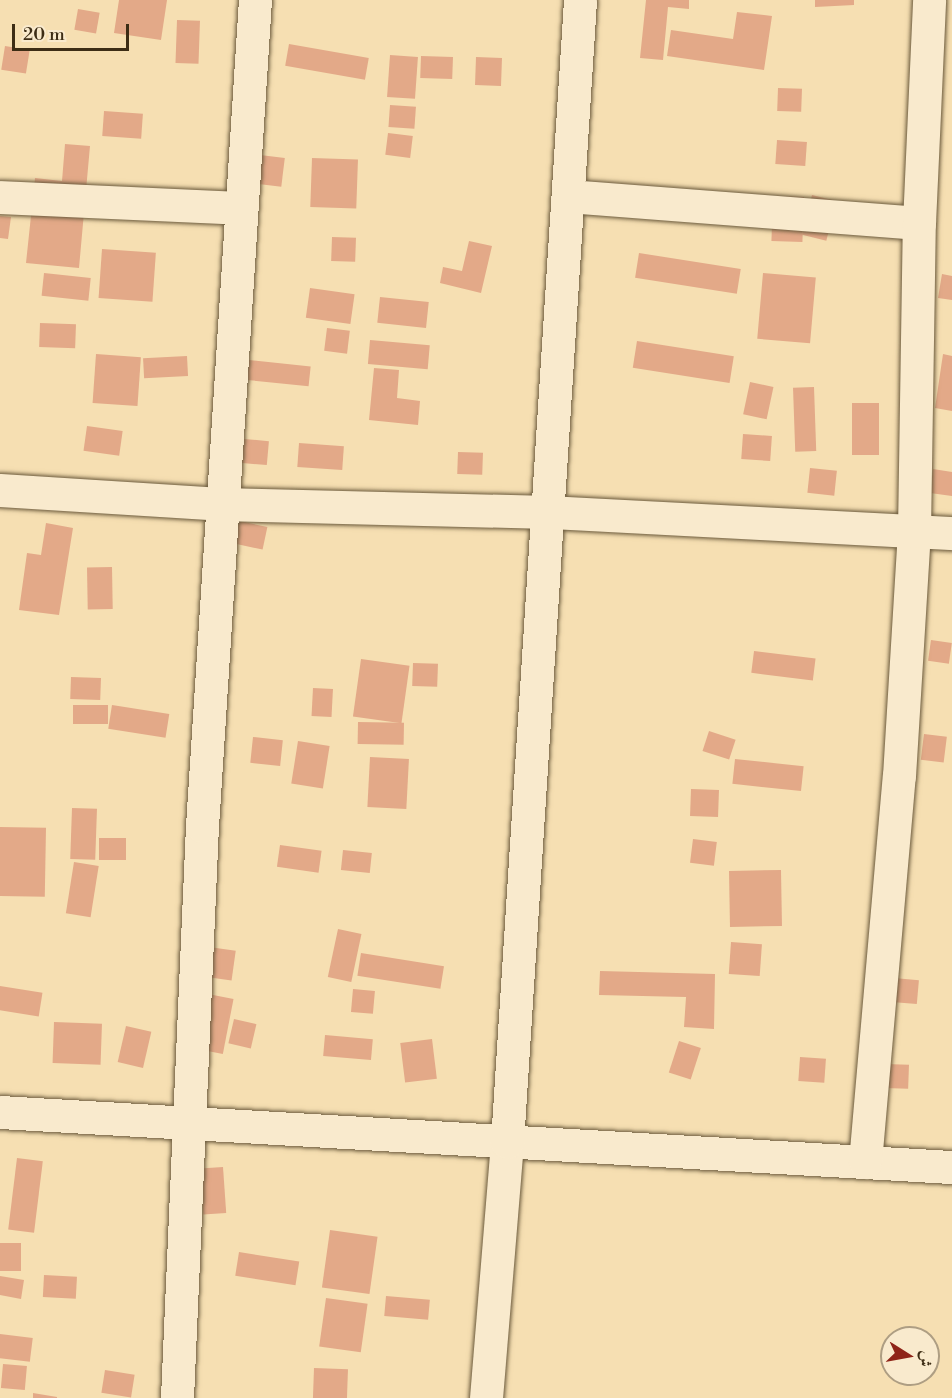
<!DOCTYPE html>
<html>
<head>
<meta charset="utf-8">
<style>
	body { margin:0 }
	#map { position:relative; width:952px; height:1398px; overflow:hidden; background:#f6dfb2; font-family:"Libre Bodoni",Amiri,serif }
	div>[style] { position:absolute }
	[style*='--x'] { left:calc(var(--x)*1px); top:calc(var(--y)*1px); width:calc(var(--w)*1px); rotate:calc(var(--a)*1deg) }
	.building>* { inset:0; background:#e3a988; transform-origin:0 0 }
	.roads { filter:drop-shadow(0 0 2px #6b5a3c) drop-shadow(0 0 2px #6b5a3c) }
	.street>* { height:33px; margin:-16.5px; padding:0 16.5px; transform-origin:16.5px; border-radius:16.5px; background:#f9eacd }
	span { translate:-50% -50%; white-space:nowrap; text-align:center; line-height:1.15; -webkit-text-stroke:6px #f9eacd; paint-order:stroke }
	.north { position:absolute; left:880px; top:1326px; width:60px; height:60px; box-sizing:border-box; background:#f9eacd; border:2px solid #ae9e83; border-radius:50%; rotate:101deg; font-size:16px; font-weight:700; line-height:24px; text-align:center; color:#3d2d15 }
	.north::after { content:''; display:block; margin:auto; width:21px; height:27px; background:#8f2418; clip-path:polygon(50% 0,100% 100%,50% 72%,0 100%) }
	.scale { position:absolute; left:12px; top:24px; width:117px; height:27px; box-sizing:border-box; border:3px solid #3d2d15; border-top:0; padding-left:8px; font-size:18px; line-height:21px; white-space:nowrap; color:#3d2d15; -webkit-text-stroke:4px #f9eacd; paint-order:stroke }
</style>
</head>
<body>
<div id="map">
	<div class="building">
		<i style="clip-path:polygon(119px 0,167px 0,161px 40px,114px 33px)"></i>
		<i style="clip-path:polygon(646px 0,689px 0,689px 9px,668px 7px,663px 60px,640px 58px)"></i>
		<i style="clip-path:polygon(815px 0,854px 0,854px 5px,815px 7px)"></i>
		<i style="left:78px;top:9px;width:22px;height:21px;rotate:10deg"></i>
		<i style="clip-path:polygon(737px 12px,772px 16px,764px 70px,667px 56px,671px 30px,733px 39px)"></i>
		<i style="left:177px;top:20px;width:23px;height:43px;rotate:2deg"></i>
		<i style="left:289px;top:44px;width:81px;height:22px;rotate:10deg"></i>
		<i style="left:5px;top:46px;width:25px;height:24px;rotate:9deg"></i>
		<i style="left:390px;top:55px;width:28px;height:42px;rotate:4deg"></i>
		<i style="left:421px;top:56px;width:32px;height:22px;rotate:2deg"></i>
		<i style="left:476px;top:57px;width:26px;height:28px;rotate:2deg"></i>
		<i style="left:778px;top:88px;width:24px;height:23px;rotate:2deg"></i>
		<i style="left:390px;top:105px;width:26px;height:22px;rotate:4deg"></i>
		<i style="left:104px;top:111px;width:39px;height:25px;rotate:4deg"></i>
		<i style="left:388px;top:133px;width:25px;height:22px;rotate:7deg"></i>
		<i style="left:777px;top:140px;width:30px;height:24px;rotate:4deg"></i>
		<i style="clip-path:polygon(65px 144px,90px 146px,79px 268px,26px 263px,35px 178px,62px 181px)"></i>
		<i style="left:260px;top:155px;width:25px;height:29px;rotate:7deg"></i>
		<i style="left:312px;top:158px;width:46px;height:49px;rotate:2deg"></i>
		<i style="left:812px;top:195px;width:25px;height:41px;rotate:14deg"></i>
		<i style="left:773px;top:196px;width:31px;height:45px;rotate:2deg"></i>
		<i style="clip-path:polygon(0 216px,11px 217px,8px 239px,0 238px)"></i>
		<i style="left:332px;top:237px;width:24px;height:24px;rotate:2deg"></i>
		<i style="clip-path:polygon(469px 241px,492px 246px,481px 293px,440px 283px,443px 267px,462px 271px)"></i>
		<i style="left:102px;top:249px;width:54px;height:49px;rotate:4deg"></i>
		<i style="left:639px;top:253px;width:103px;height:25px;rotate:9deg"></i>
		<i style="left:44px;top:273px;width:47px;height:23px;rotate:6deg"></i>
		<i style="left:763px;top:273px;width:53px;height:66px;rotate:5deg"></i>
		<i style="clip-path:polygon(942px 274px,952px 276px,952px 300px,938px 298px)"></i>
		<i style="left:310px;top:288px;width:45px;height:30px;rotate:8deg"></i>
		<i style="left:380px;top:297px;width:49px;height:26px;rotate:6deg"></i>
		<i style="left:40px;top:323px;width:36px;height:24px;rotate:2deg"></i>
		<i style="left:327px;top:328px;width:23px;height:23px;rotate:7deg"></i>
		<i style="left:370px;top:340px;width:60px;height:24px;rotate:5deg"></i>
		<i style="left:637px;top:341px;width:98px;height:27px;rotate:9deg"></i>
		<i style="left:96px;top:354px;width:45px;height:49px;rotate:4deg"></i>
		<i style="clip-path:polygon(943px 354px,952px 356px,952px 411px,935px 408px)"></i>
		<i style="left:187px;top:356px;width:20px;height:44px;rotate:87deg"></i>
		<i style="left:249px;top:360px;width:62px;height:20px;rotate:6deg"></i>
		<i style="clip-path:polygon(374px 368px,399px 370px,397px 398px,420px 401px,418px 425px,369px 420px)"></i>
		<i style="left:750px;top:382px;width:24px;height:33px;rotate:12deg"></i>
		<i style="left:814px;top:387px;width:64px;height:21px;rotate:88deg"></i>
		<i style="left:852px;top:403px;width:27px;height:52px"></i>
		<i style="left:87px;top:426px;width:36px;height:25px;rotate:8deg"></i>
		<i style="left:743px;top:434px;width:29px;height:25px;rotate:4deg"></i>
		<i style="left:244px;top:439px;width:25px;height:24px;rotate:5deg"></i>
		<i style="left:299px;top:443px;width:45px;height:24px;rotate:4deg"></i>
		<i style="left:458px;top:452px;width:25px;height:22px;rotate:2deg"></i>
		<i style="left:810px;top:468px;width:27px;height:25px;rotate:6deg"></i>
		<i style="clip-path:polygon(933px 469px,952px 472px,952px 496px,930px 493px)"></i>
		<i style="left:239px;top:521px;width:29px;height:23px;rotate:12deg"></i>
		<i style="clip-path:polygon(46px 523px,73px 528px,59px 615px,19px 610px,27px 553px,41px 555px)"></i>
		<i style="left:112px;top:567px;width:42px;height:25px;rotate:89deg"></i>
		<i style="left:931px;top:640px;width:21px;height:21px;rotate:8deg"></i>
		<i style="left:754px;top:651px;width:62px;height:22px;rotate:7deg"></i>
		<i style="left:361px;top:659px;width:49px;height:58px;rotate:8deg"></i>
		<i style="left:413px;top:663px;width:25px;height:23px;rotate:2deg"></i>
		<i style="left:71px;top:677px;width:30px;height:22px;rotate:2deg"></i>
		<i style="left:313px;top:688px;width:20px;height:28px;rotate:3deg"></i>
		<i style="left:108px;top:705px;width:19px;height:35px;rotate:90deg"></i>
		<i style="left:112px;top:705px;width:58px;height:24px;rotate:9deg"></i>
		<i style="left:358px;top:722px;width:46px;height:22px;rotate:1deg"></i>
		<i style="left:709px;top:731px;width:28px;height:21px;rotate:18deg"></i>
		<i style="left:924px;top:734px;width:23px;height:26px;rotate:7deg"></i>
		<i style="left:253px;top:737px;width:30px;height:26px;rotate:6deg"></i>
		<i style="left:298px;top:741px;width:32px;height:43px;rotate:9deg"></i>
		<i style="left:370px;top:757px;width:39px;height:50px;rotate:3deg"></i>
		<i style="left:735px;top:759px;width:69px;height:25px;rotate:6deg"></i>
		<i style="left:691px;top:789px;width:28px;height:27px;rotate:2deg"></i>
		<i style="left:72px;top:808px;width:25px;height:51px;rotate:2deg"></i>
		<i style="left:0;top:827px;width:46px;height:69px;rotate:1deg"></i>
		<i style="left:99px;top:838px;width:27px;height:22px"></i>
		<i style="left:693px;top:839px;width:24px;height:24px;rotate:7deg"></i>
		<i style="left:280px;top:845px;width:42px;height:22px;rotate:8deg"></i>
		<i style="left:343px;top:850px;width:29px;height:20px;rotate:6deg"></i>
		<i style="left:74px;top:862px;width:25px;height:52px;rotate:9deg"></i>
		<i style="left:781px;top:870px;width:56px;height:52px;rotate:89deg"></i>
		<i style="left:338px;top:929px;width:24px;height:49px;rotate:12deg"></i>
		<i style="left:731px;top:942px;width:31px;height:32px;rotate:4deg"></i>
		<i style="left:209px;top:947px;width:27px;height:30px;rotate:8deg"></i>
		<i style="left:361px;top:953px;width:84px;height:23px;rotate:9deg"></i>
		<i style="clip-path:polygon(600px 971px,715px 974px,714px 1029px,684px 1027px,686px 997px,599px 995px)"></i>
		<i style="left:894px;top:978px;width:25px;height:24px;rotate:5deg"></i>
		<i style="left:0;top:986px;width:43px;height:24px;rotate:9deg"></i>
		<i style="left:353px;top:989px;width:22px;height:23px;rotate:5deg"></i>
		<i style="left:208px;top:994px;width:26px;height:56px;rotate:11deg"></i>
		<i style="left:234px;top:1019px;width:23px;height:25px;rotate:13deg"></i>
		<i style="left:54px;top:1022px;width:48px;height:41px;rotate:2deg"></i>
		<i style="left:126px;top:1026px;width:26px;height:37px;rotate:13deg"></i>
		<i style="left:325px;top:1035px;width:48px;height:21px;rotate:5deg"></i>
		<i style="left:432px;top:1039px;width:40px;height:32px;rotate:83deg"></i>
		<i style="left:679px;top:1041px;width:23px;height:33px;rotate:18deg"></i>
		<i style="left:800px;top:1057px;width:26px;height:24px;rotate:4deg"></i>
		<i style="left:885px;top:1064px;width:24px;height:24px;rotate:2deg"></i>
		<i style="left:17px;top:1158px;width:26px;height:72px;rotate:7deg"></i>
		<i style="left:223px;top:1167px;width:46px;height:23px;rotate:86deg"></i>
		<i style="left:330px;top:1230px;width:48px;height:58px;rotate:8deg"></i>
		<i style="left:21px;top:1243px;width:28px;height:21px;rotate:90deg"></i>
		<i style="left:239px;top:1252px;width:61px;height:24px;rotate:9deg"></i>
		<i style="left:44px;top:1275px;width:33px;height:22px;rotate:3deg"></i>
		<i style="clip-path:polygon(0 1276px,24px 1280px,21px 1299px,0 1295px)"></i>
		<i style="left:386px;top:1296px;width:44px;height:20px;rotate:5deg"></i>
		<i style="left:326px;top:1298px;width:42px;height:49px;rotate:8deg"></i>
		<i style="left:0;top:1334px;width:33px;height:24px;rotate:7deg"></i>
		<i style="left:3px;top:1364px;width:24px;height:24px;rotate:5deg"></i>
		<i style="left:314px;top:1368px;width:34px;height:30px;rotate:2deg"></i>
		<i style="left:105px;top:1370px;width:30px;height:23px;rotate:9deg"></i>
		<i style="clip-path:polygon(33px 1393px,57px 1397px,57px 1398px,33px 1398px)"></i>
	</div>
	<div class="roads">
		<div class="street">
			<i style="--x:568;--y:196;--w:352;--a:4.4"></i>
			<i style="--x:0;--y:197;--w:240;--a:2.6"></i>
			<i style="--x:0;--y:490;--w:221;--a:3.6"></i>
			<i style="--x:221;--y:504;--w:328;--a:1.4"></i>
			<i style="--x:549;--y:512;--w:404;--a:3"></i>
			<i style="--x:0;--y:1112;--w:954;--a:3.31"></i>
			<i style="--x:865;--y:1162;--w:387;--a:-85"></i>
			<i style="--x:899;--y:776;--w:245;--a:-86.5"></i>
			<i style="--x:914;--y:531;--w:308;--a:-89.1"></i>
			<i style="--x:919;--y:223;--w:223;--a:-87.4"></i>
			<i style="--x:177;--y:1398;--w:573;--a:-87.5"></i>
			<i style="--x:202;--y:826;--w:828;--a:-86.33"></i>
			<i style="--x:486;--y:1398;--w:257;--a:-85.3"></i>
			<i style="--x:507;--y:1142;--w:1144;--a:-86.34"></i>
		</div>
	</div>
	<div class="north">ش</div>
	<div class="scale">20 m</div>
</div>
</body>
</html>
